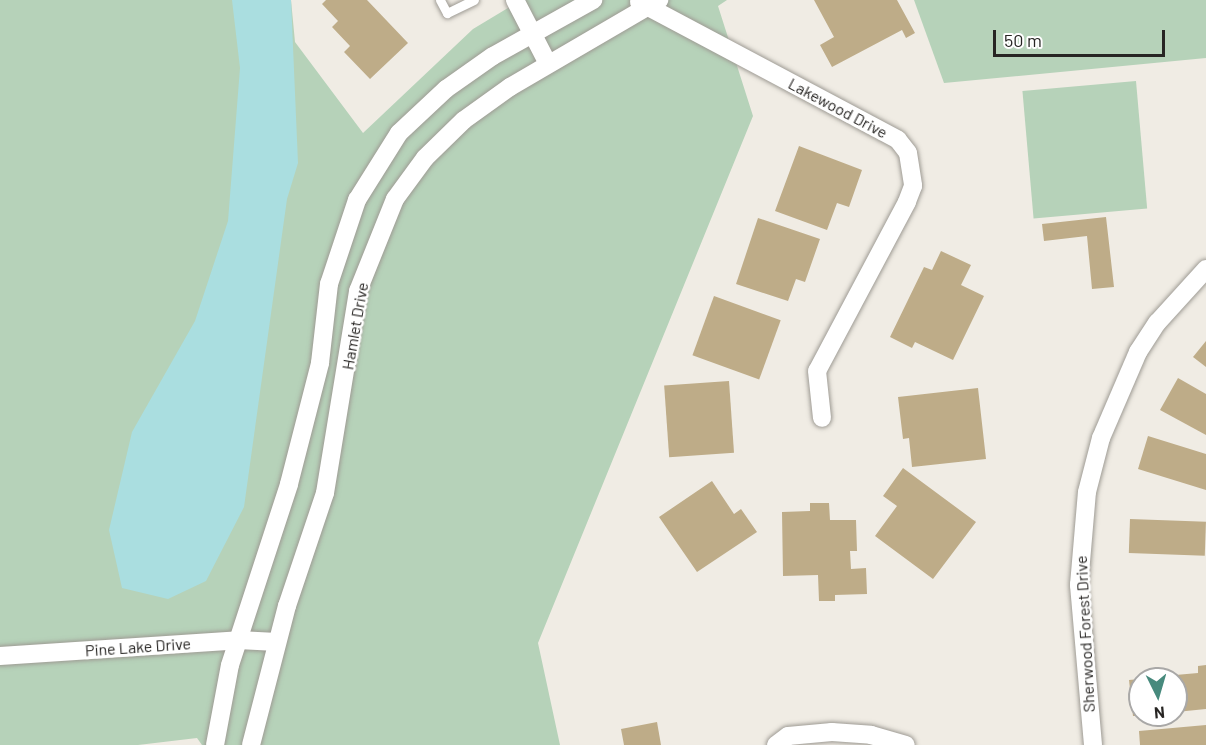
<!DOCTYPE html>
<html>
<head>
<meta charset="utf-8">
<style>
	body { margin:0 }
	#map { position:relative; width:1206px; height:745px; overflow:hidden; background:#f0ece4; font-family:Barlow,sans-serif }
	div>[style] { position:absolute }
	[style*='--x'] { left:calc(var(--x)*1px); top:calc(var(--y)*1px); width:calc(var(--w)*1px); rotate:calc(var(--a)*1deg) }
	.green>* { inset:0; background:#b6d2b9; transform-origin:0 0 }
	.water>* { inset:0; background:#aadee0 }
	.building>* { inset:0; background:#beac88; transform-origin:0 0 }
	.roads { filter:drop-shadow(0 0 2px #9e9b94) drop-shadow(0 0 2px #9e9b94) }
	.service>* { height:9px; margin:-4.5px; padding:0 4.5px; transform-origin:4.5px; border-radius:4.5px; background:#fff }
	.minor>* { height:18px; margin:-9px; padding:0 9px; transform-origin:9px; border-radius:9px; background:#fff }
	span { translate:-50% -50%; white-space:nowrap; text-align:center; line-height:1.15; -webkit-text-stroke:5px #fff; paint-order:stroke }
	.street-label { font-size:16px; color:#272523 }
	.north { position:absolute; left:1128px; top:667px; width:60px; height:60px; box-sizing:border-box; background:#fff; border:2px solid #a9a8a7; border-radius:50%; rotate:175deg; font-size:16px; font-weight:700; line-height:24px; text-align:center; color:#272523 }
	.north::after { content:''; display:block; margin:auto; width:21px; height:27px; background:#478a7d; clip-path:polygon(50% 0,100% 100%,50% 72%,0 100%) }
	.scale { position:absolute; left:993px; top:30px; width:172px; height:27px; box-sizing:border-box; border:3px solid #272523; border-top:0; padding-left:8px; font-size:18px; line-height:21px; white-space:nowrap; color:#272523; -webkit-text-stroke:4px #fff; paint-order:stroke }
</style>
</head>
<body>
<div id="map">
	<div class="green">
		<i style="clip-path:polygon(0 0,291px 0,295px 42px,363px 133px,473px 29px,521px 0,727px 0,718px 6px,753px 116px,538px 643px,560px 745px,202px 745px,197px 738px,138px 745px,0 745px)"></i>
		<i style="clip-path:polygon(914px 0,1206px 0,1206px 58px,944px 83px)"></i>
		<i style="left:1136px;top:81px;width:128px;height:114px;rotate:85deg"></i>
	</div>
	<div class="water">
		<i style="clip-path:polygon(232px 0,291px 0,298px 163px,287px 199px,244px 507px,206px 581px,168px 599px,122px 588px,109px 530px,132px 432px,195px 321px,228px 221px,240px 68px)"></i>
	</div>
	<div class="building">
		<i style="clip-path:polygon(326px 0,367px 0,408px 43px,370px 79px,344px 52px,350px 46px,332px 27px,338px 21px,322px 4px)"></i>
		<i style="clip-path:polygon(814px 0,897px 0,915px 33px,906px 38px,902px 30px,832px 67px,820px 45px,834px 37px)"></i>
		<i style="clip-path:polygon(799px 146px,862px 170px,849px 207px,837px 203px,827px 230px,775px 211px)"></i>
		<i style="clip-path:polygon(1106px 217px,1114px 287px,1092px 289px,1087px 236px,1044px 241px,1042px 224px)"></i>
		<i style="clip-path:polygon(758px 218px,820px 239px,805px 282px,796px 279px,788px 301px,736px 284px)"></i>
		<i style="clip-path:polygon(941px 251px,971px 265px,961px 285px,984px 296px,953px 360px,915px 342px,912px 348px,890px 337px,924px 267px,932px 270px)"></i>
		<i style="left:714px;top:296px;width:71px;height:63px;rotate:20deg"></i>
		<i style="clip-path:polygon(1206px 341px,1206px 367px,1193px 357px)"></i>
		<i style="clip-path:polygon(1178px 378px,1206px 394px,1206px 435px,1160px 410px)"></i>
		<i style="left:729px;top:381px;width:72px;height:65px;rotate:86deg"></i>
		<i style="clip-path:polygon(978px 388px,986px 459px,912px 467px,909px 438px,903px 439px,898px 397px)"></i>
		<i style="clip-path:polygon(1148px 436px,1206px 454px,1206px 490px,1138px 469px)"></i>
		<i style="clip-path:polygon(903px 468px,976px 522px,933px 579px,875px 536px,897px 506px,883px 496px)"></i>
		<i style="clip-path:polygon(712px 481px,734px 514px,741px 509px,757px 532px,697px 572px,659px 517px)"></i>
		<i style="clip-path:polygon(810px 503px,829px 503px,830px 520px,856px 520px,857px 551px,850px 551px,851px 569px,866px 568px,867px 594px,835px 595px,835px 601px,819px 601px,818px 575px,783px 576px,782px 512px,810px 511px)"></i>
		<i style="left:1130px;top:519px;width:76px;height:34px;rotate:2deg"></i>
		<i style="clip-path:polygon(1206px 665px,1206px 709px,1176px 712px,1176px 679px,1153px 677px,1198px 673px,1198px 666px)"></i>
		<i style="clip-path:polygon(1140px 679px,1140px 716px,1133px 716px,1129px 680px)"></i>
		<i style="clip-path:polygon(657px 722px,661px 745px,624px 745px,621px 729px)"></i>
		<i style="clip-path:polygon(1206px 725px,1206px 745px,1140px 745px,1139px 731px)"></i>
	</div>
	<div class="roads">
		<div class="service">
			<i style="--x:440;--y:0;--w:15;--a:62"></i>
			<i style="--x:447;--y:13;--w:30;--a:-26"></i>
		</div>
		<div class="minor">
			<i style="--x:515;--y:0;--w:72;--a:62.7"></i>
			<i style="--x:639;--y:2;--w:293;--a:28"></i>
			<i style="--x:898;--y:140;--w:16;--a:52"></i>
			<i style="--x:908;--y:153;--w:33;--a:81"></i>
			<i style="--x:913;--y:186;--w:17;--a:111"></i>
			<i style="--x:907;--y:202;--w:191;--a:118"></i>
			<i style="--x:817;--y:371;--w:47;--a:83.9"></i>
			<i style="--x:0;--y:656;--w:239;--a:-3.8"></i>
			<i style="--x:238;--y:640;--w:39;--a:3"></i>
			<i style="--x:215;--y:745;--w:81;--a:-79.4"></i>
			<i style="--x:230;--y:665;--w:190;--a:-71.9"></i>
			<i style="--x:289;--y:484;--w:125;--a:-75.6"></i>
			<i style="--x:320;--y:363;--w:80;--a:-83.5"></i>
			<i style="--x:329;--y:284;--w:89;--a:-71.6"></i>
			<i style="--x:357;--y:200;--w:79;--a:-57.9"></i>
			<i style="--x:399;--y:133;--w:64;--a:-43.1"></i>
			<i style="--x:446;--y:89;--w:57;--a:-35.1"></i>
			<i style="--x:493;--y:56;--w:115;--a:-29.2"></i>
			<i style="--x:251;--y:745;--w:144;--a:-75.5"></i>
			<i style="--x:287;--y:606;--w:119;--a:-71.4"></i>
			<i style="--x:325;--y:493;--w:205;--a:-80.7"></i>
			<i style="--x:358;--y:291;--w:99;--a:-68.1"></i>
			<i style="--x:395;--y:199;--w:51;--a:-53.8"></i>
			<i style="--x:425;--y:158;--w:54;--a:-44.3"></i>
			<i style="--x:464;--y:120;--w:57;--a:-35.7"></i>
			<i style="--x:510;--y:87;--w:173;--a:-30.3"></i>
			<i style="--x:776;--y:745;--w:15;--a:-37"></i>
			<i style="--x:788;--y:736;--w:44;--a:-5.2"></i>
			<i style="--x:832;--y:732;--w:39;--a:4"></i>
			<i style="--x:871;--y:735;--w:36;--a:16"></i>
			<i style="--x:1093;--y:745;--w:161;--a:-95"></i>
			<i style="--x:1079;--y:585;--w:93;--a:-85.1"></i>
			<i style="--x:1087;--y:492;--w:56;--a:-75.5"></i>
			<i style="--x:1101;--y:438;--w:94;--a:-66.7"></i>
			<i style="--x:1138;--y:352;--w:35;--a:-57"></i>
			<i style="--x:1157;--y:323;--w:73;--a:-47.8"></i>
		</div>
	</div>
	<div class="street-label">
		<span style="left:838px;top:108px;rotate:28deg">Lakewood Drive</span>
		<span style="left:355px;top:326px;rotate:-80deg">Hamlet Drive</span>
		<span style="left:1085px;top:634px;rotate:-93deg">Sherwood Forest Drive</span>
		<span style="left:138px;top:647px;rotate:-4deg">Pine Lake Drive</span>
	</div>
	<div class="north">N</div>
	<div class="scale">50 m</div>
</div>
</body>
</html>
